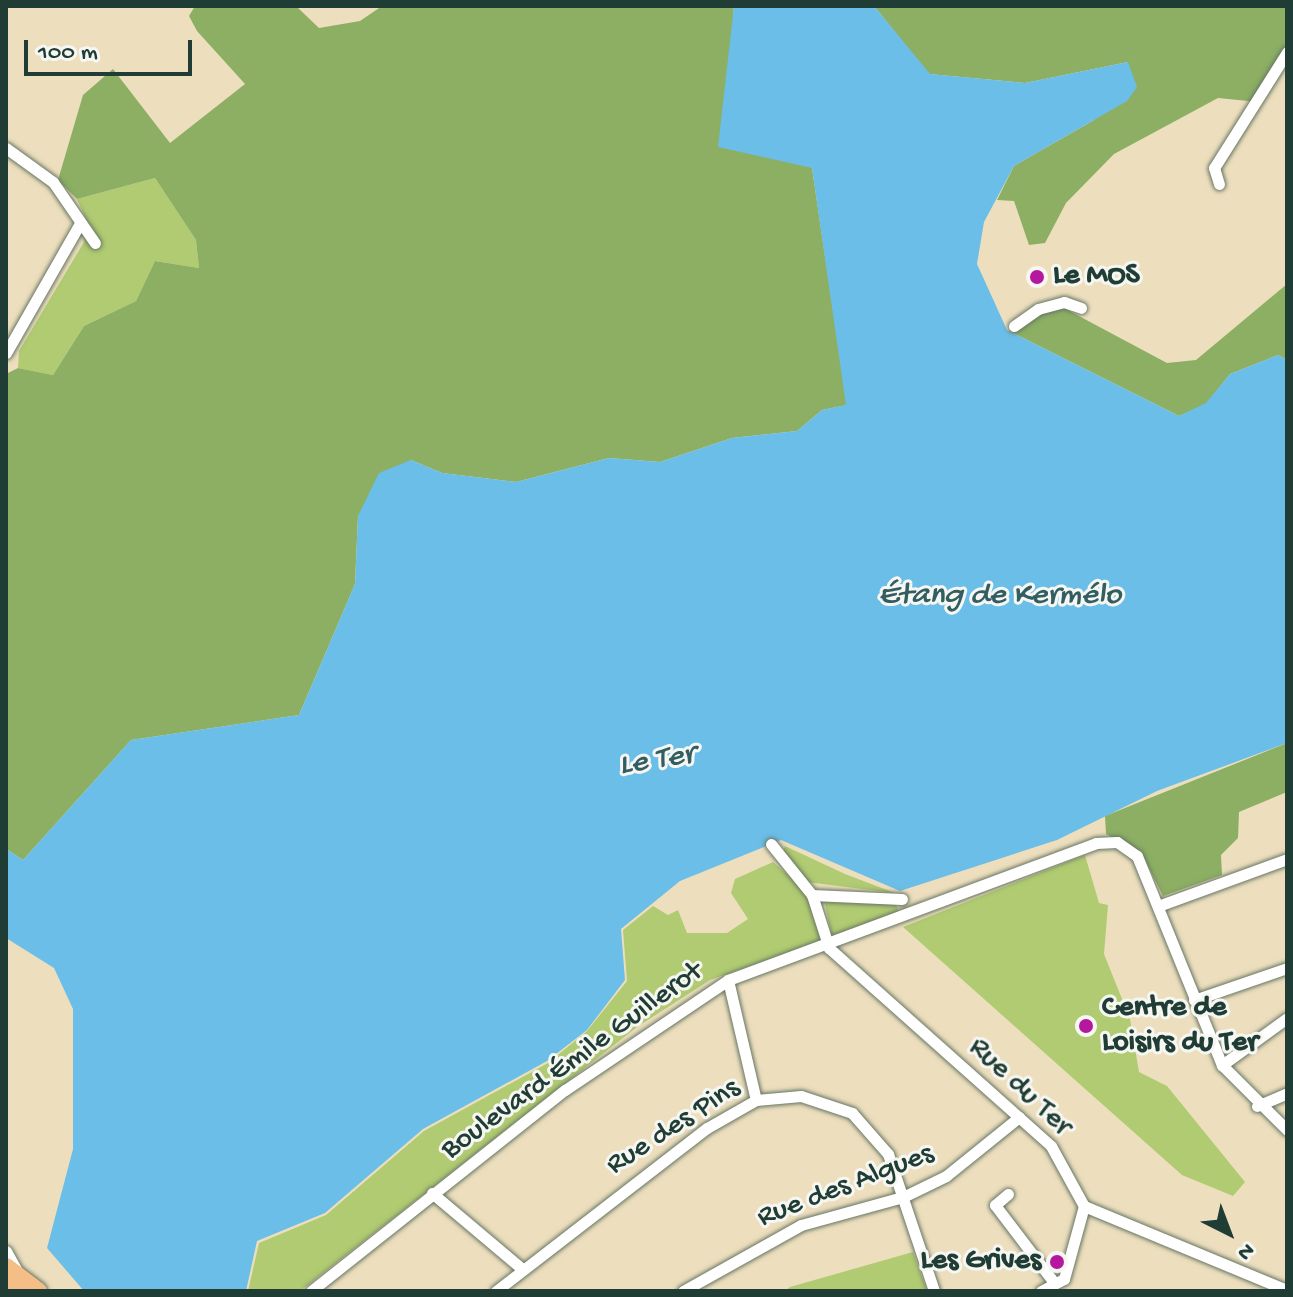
<!DOCTYPE html>
<html>
<head>
<meta charset="utf-8">
<style>
	body { margin:0 }
	#map { position:relative; width:1293px; height:1297px; overflow:hidden; background:#eddfbe; font-family:"Gochi Hand",sans-serif }
	div>[style] { position:absolute }
	[style*='--x'] { left:calc(var(--x)*1px); top:calc(var(--y)*1px); width:calc(var(--w)*1px); rotate:calc(var(--a)*1deg) }
	.green>* { inset:0; background:#b0cb71 }
	.forest>* { inset:0; background:#8caf63 }
	.water>* { inset:0; background:#6bbee7 }
	.roads { filter:drop-shadow(0 0 2px #677664) drop-shadow(0 0 2px #677664) }
	.minor>* { height:11px; margin:-5.5px; padding:0 5.5px; transform-origin:5.5px; border-radius:5.5px; background:#fff }
	.primary>* { height:18px; margin:-9px; padding:0 9px; transform-origin:9px; border-radius:9px; background:#f6be87 }
	.dots>* { width:22px; height:22px; translate:-50% -50%; box-sizing:border-box; border:4px solid #f6f6f2; border-radius:50% }
	span { translate:-50% -50%; white-space:nowrap; text-align:center; line-height:1.15; -webkit-text-stroke:6px #f6f6f2; paint-order:stroke }
	.poi-label { font-size:30px; color:#1f3d34; font-weight:700 }
	.left { translate:0 -50%; text-align:left }
	.right { translate:-100% -50%; text-align:right }
	.street-label { font-size:30px; color:#1f3d34 }
	.water-label { font-size:32px; color:#325d61; font-style:italic }
	.frame { position:absolute; inset:0; border:8px solid #1f3d34; pointer-events:none }
	.north { position:absolute; left:1189px; top:1193px; width:80px; height:80px; -webkit-text-stroke:6px #f6f6f2; paint-order:stroke; rotate:138deg; font-size:22px; font-weight:700; line-height:32px; text-align:center; color:#1f3d34 }
	.north::after { content:''; display:block; margin:auto; width:28px; height:36px; background:#1f3d34; clip-path:polygon(50% 0,100% 100%,50% 72%,0 100%) }
	.scale { position:absolute; left:24px; top:40px; width:168px; height:36px; box-sizing:border-box; border:4px solid #1f3d34; border-top:0; padding-left:10px; font-size:24px; line-height:28px; white-space:nowrap; color:#1f3d34; -webkit-text-stroke:6px #f6f6f2; paint-order:stroke }
</style>
</head>
<body>
<div id="map">
	<div class="green">
		<i style="clip-path:polygon(155px 178px,196px 240px,199px 268px,155px 261px,136px 301px,84px 326px,53px 375px,18px 368px,19px 351px,84px 242px,87px 221px,77px 199px)"></i>
		<i style="clip-path:polygon(785px 846px,845px 874px,895px 893px,798px 881px,781px 856px)"></i>
		<i style="clip-path:polygon(1085px 855px,1099px 903px,1108px 905px,1104px 954px,1130px 1019px,1139px 1072px,1167px 1086px,1245px 1182px,1233px 1196px,1182px 1175px,903px 927px)"></i>
		<i style="clip-path:polygon(773px 862px,807px 892px,824px 940px,710px 980px,637px 1027px,300px 1291px,248px 1291px,259px 1243px,326px 1215px,424px 1131px,548px 1063px,587px 1031px,627px 981px,623px 930px,653px 906px,668px 915px,678px 910px,687px 933px,727px 933px,748px 919px,731px 893px,735px 879px)"></i>
		<i style="clip-path:polygon(824px 899px,895px 903px,900px 913px,832px 938px)"></i>
		<i style="clip-path:polygon(913px 1252px,927px 1291px,785px 1291px,790px 1287px)"></i>
	</div>
	<div class="forest">
		<i style="clip-path:polygon(195px 6px,296px 6px,319px 28px,360px 21px,382px 6px,734px 6px,731px 48px,812px 168px,847px 405px,822px 410px,797px 431px,732px 438px,660px 462px,609px 458px,516px 482px,442px 473px,411px 460px,358px 516px,355px 584px,299px 715px,131px 740px,23px 860px,6px 849px,6px 374px,18px 368px,53px 375px,84px 326px,136px 301px,155px 261px,199px 268px,196px 240px,155px 178px,77px 199px,58px 180px,83px 95px,113px 69px,170px 143px,245px 84px,197px 31px,189px 16px)"></i>
		<i style="clip-path:polygon(874px 6px,1287px 6px,1287px 52px,1258px 102px,1218px 98px,1114px 154px,1066px 203px,1045px 243px,1029px 245px,1014px 201px,997px 200px,1014px 166px,1094px 120px,1128px 62px,1025px 83px,929px 74px)"></i>
		<i style="clip-path:polygon(1287px 284px,1287px 360px,1278px 355px,1230px 374px,1206px 404px,1179px 416px,1009px 331px,1038px 309px,1062px 307px,1167px 363px,1196px 360px)"></i>
		<i style="clip-path:polygon(1287px 743px,1287px 792px,1239px 812px,1238px 838px,1221px 855px,1222px 875px,1163px 896px,1141px 852px,1106px 834px,1105px 816px)"></i>
	</div>
	<div class="water">
		<i style="clip-path:polygon(734px 6px,874px 6px,930px 74px,1025px 83px,1128px 62px,1137px 87px,1127px 101px,1014px 166px,984px 222px,977px 264px,1007px 330px,1179px 416px,1206px 403px,1230px 374px,1278px 355px,1287px 360px,1287px 743px,1157px 791px,1057px 840px,900px 891px,781px 840px,680px 881px,621px 929px,625px 980px,587px 1030px,547px 1061px,423px 1129px,325px 1213px,257px 1241px,246px 1291px,84px 1291px,47px 1248px,73px 1149px,73px 1009px,54px 968px,6px 938px,6px 849px,23px 860px,131px 740px,299px 715px,355px 584px,358px 516px,379px 473px,411px 460px,442px 473px,516px 482px,609px 458px,660px 462px,732px 438px,797px 431px,822px 410px,846px 405px,812px 168px,718px 147px)"></i>
	</div>
	<div class="roads">
		<div class="minor">
			<i style="--x:6;--y:148;--w:58;--a:35.9"></i>
			<i style="--x:53;--y:182;--w:74;--a:55.5"></i>
			<i style="--x:1219;--y:184;--w:17;--a:-107"></i>
			<i style="--x:1214;--y:168;--w:137;--a:-57.8"></i>
			<i style="--x:1014;--y:326;--w:29;--a:-35"></i>
			<i style="--x:1038;--y:309;--w:27;--a:-15"></i>
			<i style="--x:1064;--y:302;--w:18;--a:19"></i>
			<i style="--x:6;--y:353;--w:147;--a:-60.3"></i>
			<i style="--x:771;--y:844;--w:65;--a:51.2"></i>
			<i style="--x:812;--y:895;--w:56;--a:72.2"></i>
			<i style="--x:829;--y:948;--w:297;--a:41.7"></i>
			<i style="--x:1051;--y:1146;--w:68;--a:61.2"></i>
			<i style="--x:812;--y:895;--w:90;--a:2.5"></i>
			<i style="--x:1158;--y:906;--w:137;--a:-20"></i>
			<i style="--x:728;--y:980;--w:123;--a:76.9"></i>
			<i style="--x:1194;--y:1000;--w:98;--a:-19"></i>
			<i style="--x:1222;--y:1065;--w:80;--a:-35.9"></i>
			<i style="--x:1257;--y:1106;--w:33;--a:-23"></i>
			<i style="--x:432;--y:1193;--w:116;--a:40.1"></i>
			<i style="--x:1008;--y:1194;--w:17;--a:140"></i>
			<i style="--x:995;--y:1205;--w:96;--a:52.7"></i>
			<i style="--x:1084;--y:1206;--w:220;--a:22.5"></i>
			<i style="--x:6;--y:1251;--w:29;--a:61"></i>
			<i style="--x:311;--y:1291;--w:324;--a:-38.4"></i>
			<i style="--x:565;--y:1090;--w:197;--a:-34"></i>
			<i style="--x:728;--y:980;--w:393;--a:-20.4"></i>
			<i style="--x:1096;--y:843;--w:21;--a:-3"></i>
			<i style="--x:1117;--y:842;--w:24;--a:35"></i>
			<i style="--x:1137;--y:856;--w:226;--a:67.9"></i>
			<i style="--x:1222;--y:1065;--w:92;--a:45"></i>
			<i style="--x:496;--y:1291;--w:267;--a:-37.7"></i>
			<i style="--x:707;--y:1128;--w:56;--a:-29.7"></i>
			<i style="--x:756;--y:1100;--w:45;--a:-5.1"></i>
			<i style="--x:801;--y:1096;--w:54;--a:18.4"></i>
			<i style="--x:852;--y:1113;--w:55;--a:48.7"></i>
			<i style="--x:888;--y:1154;--w:145;--a:71.4"></i>
			<i style="--x:683;--y:1291;--w:135;--a:-29.2"></i>
			<i style="--x:801;--y:1225;--w:106;--a:-15.4"></i>
			<i style="--x:903;--y:1197;--w:48;--a:-26"></i>
			<i style="--x:946;--y:1176;--w:94;--a:-38.9"></i>
			<i style="--x:1041;--y:1291;--w:26;--a:-28"></i>
			<i style="--x:1064;--y:1279;--w:76;--a:-74.7"></i>
		</div>
		<div class="primary">
			<i style="--x:6;--y:1267;--w:40;--a:37"></i>
			<i style="--x:6;--y:1286;--w:8;--a:40"></i>
		</div>
	</div>
	<div class="dots">
		<i style="left:1037px;top:277px;background:#b5179e"></i>
		<i style="left:1086px;top:1026px;background:#b5179e"></i>
		<i style="left:1057px;top:1262px;background:#b5179e"></i>
	</div>
	<div class="poi-label">
		<span class="left" style="left:1053px;top:277px">Le MOS</span>
		<span class="left" style="left:1102px;top:1026px">Centre de<br>Loisirs du Ter</span>
		<span class="right" style="left:1041px;top:1262px">Les Grives</span>
	</div>
	<div class="street-label">
		<span style="left:573px;top:1062px;rotate:-36deg">Boulevard Émile Guillerot</span>
		<span style="left:1019px;top:1088px;rotate:43deg">Rue du Ter</span>
		<span style="left:674px;top:1128px;rotate:-33deg">Rue des Pins</span>
		<span style="left:846px;top:1187px;rotate:-21deg">Rue des Algues</span>
	</div>
	<div class="water-label">
		<span style="left:1000px;top:596px">Étang de Kermélo</span>
		<span style="left:657px;top:761px;rotate:-9deg">Le Ter</span>
	</div>
	<div class="frame"></div>
	<div class="north">N</div>
	<div class="scale">100 m</div>
</div>
</body>
</html>
